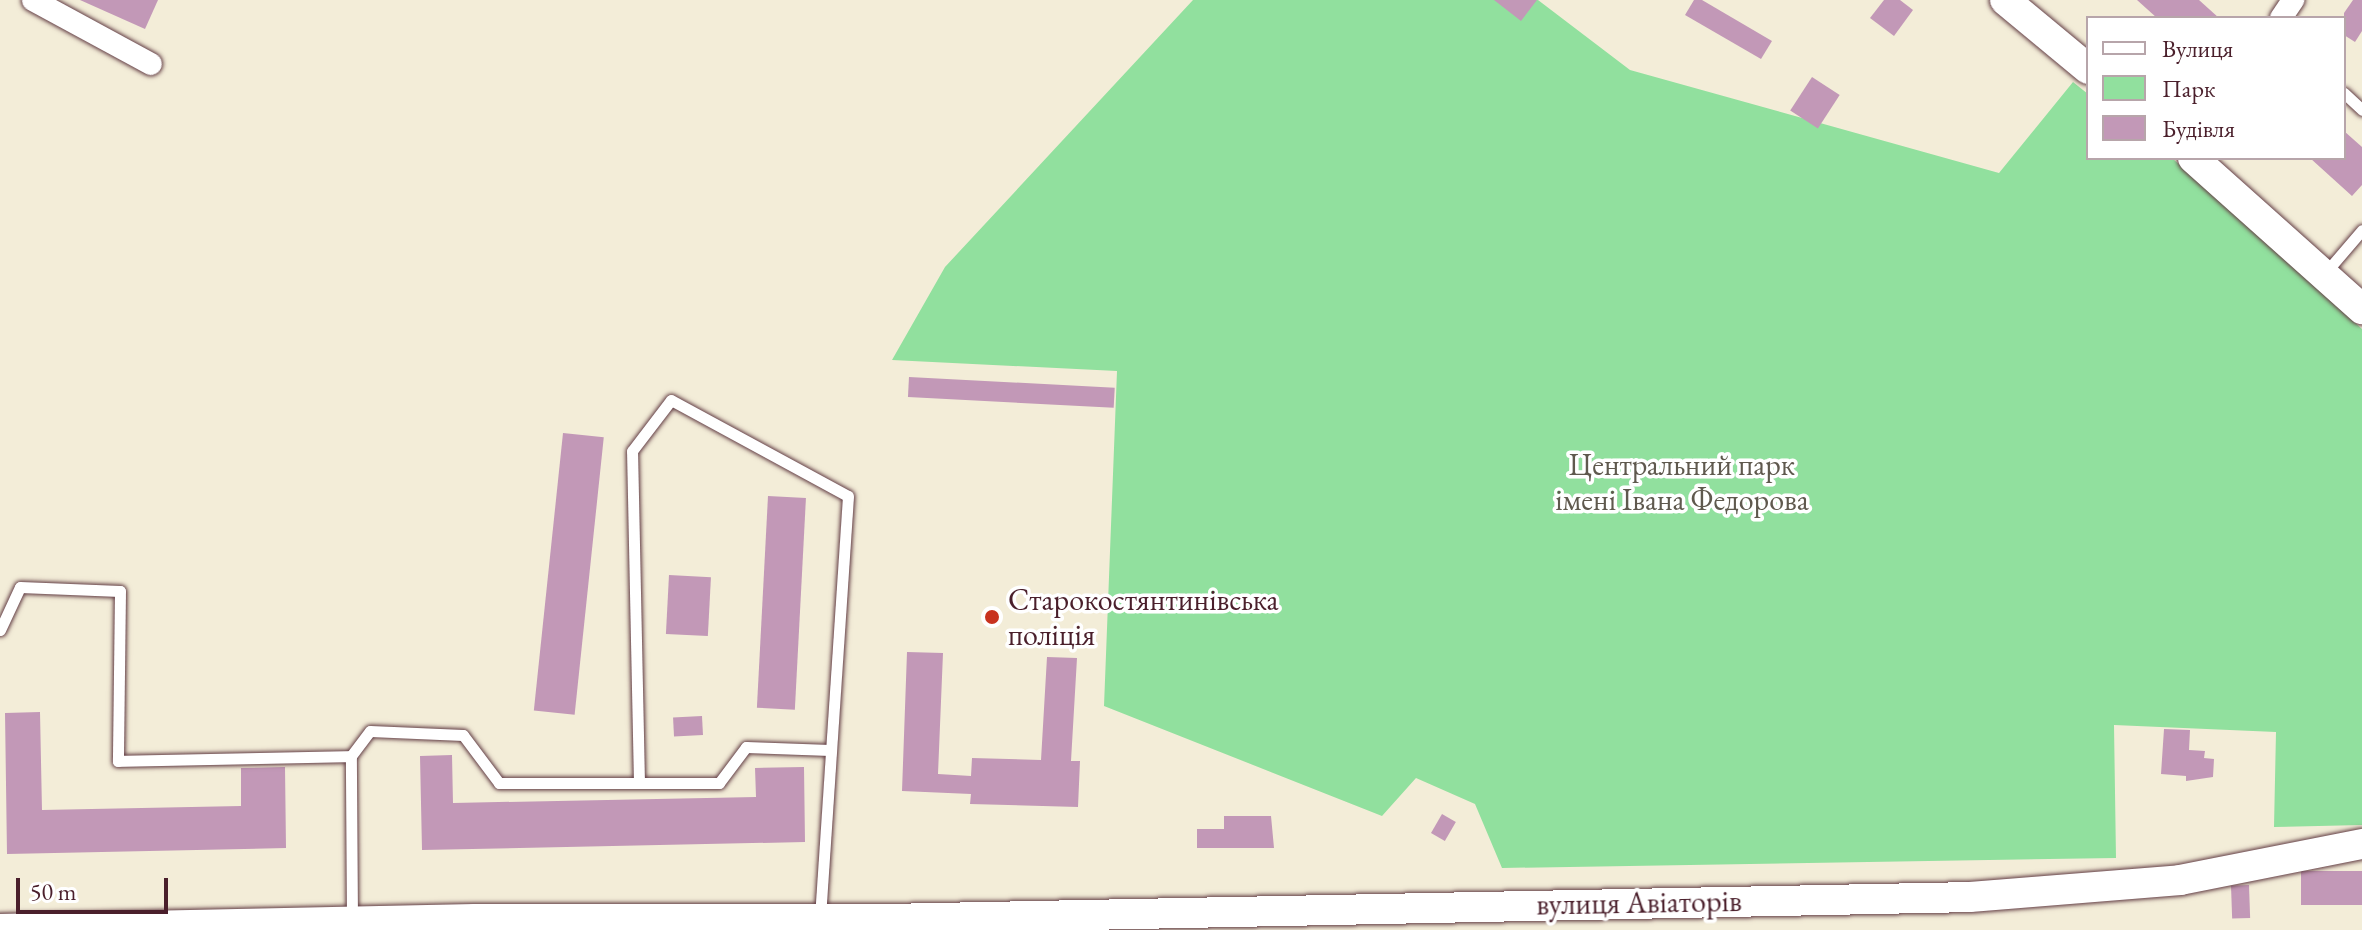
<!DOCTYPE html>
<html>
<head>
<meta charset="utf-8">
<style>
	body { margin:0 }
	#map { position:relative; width:2362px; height:930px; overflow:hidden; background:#f3edd8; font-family:"EB Garamond",serif }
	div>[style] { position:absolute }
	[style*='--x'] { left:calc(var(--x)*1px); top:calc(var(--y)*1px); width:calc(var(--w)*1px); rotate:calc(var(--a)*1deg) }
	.green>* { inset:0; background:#91e09e }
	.building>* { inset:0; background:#c298b7; transform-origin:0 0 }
	.roads { filter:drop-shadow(0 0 2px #633e45) drop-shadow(0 0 2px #633e45) }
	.lane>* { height:11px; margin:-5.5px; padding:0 5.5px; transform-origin:5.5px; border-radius:5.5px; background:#fff }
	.street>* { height:22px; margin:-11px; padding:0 11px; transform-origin:11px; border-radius:11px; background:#fff }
	.secondary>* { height:30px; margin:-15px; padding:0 15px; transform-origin:15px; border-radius:15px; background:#fff }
	.dots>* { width:22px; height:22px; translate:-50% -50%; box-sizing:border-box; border:4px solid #fff; border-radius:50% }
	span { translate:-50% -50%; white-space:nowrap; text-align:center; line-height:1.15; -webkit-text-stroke:7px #fff; paint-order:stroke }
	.park-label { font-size:30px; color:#5f594e }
	.poi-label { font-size:30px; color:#4a1f2b }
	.left { translate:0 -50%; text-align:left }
	.street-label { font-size:30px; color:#4a1f2b }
	.legend { position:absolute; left:2086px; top:16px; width:260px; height:144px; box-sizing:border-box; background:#fff; border:2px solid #b7a5aa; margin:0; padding:10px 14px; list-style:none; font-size:24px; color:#4a1f2b }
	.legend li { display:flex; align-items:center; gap:16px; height:40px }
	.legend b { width:40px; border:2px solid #b7a5aa }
	.scale { position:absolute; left:16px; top:878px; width:152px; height:36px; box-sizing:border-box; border:4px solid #4a1f2b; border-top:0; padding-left:10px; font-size:24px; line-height:28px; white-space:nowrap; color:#4a1f2b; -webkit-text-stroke:6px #fff; paint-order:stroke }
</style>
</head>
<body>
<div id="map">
	<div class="green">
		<i style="clip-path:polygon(1193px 0,1538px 0,1630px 70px,1999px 173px,2073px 82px,2088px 94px,2088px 158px,2172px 158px,2362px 329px,2362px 825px,2274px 827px,2276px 732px,2114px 725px,2116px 858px,1502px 868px,1475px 804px,1416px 778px,1382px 816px,1104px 706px,1117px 371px,892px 360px,945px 267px)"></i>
	</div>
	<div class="building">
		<i style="clip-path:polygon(80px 0,158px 0,145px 29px)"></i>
		<i style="clip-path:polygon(1494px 0,1537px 0,1521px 21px)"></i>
		<i style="clip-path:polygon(1694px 0,1702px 0,1772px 41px,1761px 59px,1685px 15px)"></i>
		<i style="clip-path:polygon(1884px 0,1900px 0,1913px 10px,1894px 36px,1870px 18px)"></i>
		<i style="clip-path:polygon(2137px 0,2199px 0,2219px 18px,2157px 18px)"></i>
		<i style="clip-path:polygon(2353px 0,2362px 0,2362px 31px,2355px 42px,2344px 35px,2344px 13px)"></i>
		<i style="left:1812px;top:77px;width:33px;height:40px;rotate:33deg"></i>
		<i style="clip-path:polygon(2344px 131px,2362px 147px,2362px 185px,2352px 196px,2310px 158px,2344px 158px)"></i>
		<i style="left:909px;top:377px;width:206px;height:20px;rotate:3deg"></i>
		<i style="left:563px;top:433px;width:41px;height:279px;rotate:6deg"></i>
		<i style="left:768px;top:496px;width:38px;height:212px;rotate:3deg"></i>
		<i style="left:669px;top:575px;width:42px;height:59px;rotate:3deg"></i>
		<i style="clip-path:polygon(907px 652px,943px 653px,938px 774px,971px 776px,972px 758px,1041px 760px,1047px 657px,1077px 658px,1071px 761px,1080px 761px,1078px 807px,970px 804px,971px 794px,902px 791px)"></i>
		<i style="clip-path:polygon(40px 712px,42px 810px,241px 806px,241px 768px,285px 767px,286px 848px,7px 854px,5px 713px)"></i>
		<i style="left:702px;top:716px;width:19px;height:29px;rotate:87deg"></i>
		<i style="clip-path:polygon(2164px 729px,2190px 730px,2189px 750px,2205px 751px,2204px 758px,2214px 759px,2213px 777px,2186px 781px,2186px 776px,2161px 774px)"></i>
		<i style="clip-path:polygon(452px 755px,453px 803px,756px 797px,755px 768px,804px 767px,805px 842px,422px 850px,420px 756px)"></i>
		<i style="left:1442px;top:814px;width:16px;height:22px;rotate:30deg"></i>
		<i style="clip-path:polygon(1224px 816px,1271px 816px,1274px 848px,1197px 848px,1197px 829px,1224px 829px)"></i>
		<i style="left:2362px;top:871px;width:34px;height:61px;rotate:90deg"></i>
		<i style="left:2249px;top:885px;width:33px;height:18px;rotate:88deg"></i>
	</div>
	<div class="roads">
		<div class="lane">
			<i style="--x:2344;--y:93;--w:25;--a:43"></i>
			<i style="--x:2326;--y:272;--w:55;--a:-49.4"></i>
			<i style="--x:0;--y:630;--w:47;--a:-65.1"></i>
			<i style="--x:20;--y:587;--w:100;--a:2.3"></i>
			<i style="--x:120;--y:591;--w:170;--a:90.7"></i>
			<i style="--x:118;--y:761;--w:233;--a:-1.2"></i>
			<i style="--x:639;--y:783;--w:80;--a:0"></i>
			<i style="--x:719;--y:783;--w:45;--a:-53.1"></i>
			<i style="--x:746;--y:747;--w:84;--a:2"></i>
			<i style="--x:352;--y:919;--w:163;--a:-90.4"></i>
			<i style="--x:351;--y:756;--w:31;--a:-53"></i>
			<i style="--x:370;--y:731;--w:93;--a:2.5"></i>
			<i style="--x:463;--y:735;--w:60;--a:53.1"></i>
			<i style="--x:499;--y:783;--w:140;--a:0"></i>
			<i style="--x:639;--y:783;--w:332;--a:-91.2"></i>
			<i style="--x:632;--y:451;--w:64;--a:-52.6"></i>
			<i style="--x:671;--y:400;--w:201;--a:28.5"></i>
			<i style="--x:848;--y:496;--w:423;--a:93.8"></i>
		</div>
		<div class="street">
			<i style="--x:33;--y:0;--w:134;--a:28.5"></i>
			<i style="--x:2281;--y:18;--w:22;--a:-56"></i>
		</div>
		<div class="secondary">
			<i style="--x:2005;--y:0;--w:108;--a:39.7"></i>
			<i style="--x:2193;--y:158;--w:227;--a:41.8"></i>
			<i style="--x:0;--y:929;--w:475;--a:-1.2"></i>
			<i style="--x:475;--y:919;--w:412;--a:0"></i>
			<i style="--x:887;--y:919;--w:1083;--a:-1.16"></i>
			<i style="--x:1970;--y:897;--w:211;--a:-4.6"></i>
			<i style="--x:2180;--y:880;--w:186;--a:-11.2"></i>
		</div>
	</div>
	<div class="dots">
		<i style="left:992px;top:617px;background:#c8321e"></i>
	</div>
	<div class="park-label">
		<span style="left:1682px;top:482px">Центральний парк<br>імені Івана Федорова</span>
	</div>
	<div class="poi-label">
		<span class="left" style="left:1008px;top:617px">Старокостянтинівська<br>поліція</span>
	</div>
	<div class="street-label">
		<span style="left:1639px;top:903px;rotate:-1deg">вулиця Авіаторів</span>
	</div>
	<ul class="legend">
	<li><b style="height:10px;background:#fff"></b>Вулиця</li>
	<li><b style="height:22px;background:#91e09e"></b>Парк</li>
	<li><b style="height:22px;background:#c298b7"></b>Будівля</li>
	</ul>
	<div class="scale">50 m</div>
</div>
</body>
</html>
